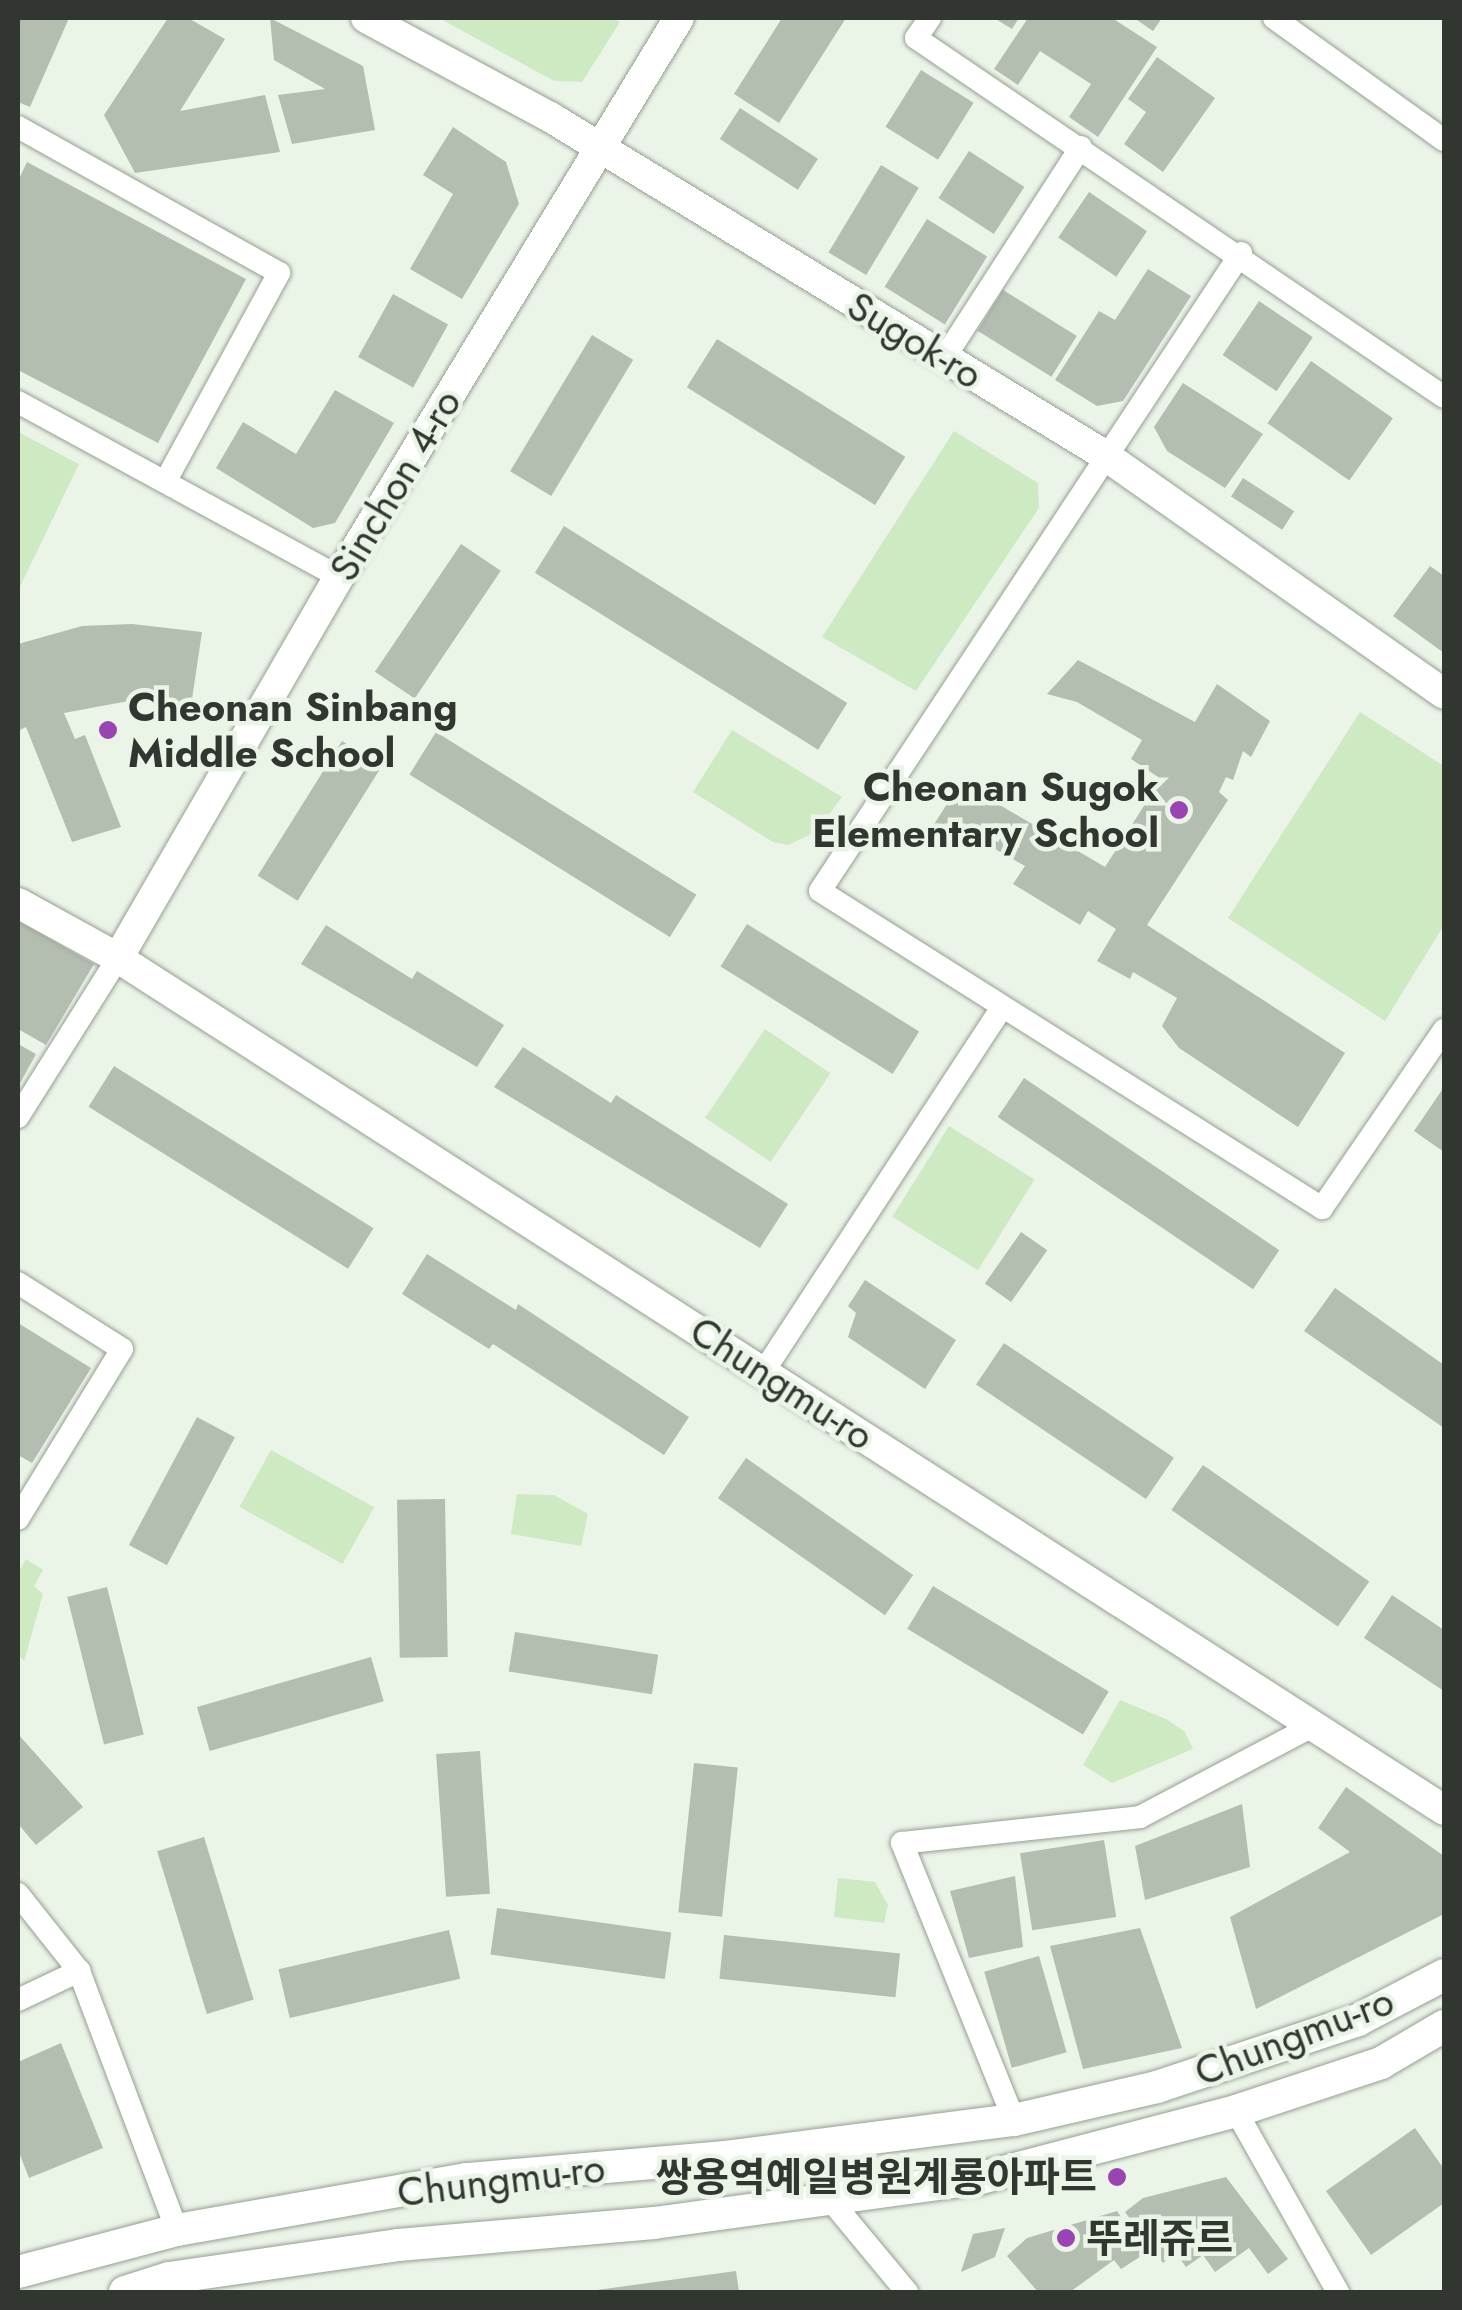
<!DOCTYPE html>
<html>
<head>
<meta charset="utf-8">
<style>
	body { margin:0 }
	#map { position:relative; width:1462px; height:2310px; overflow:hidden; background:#ebf5e7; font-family:Jost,"Noto Sans KR",sans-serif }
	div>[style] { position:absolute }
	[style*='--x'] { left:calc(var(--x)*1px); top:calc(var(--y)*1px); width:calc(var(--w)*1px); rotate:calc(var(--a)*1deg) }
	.green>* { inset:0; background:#cdeac3; transform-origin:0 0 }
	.building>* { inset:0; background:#b3bdb0; transform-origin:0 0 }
	.roads { filter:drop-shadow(0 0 2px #959f92) drop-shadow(0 0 2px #959f92) }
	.minor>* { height:22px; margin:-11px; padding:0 11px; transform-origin:11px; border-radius:11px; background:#fff }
	.tertiary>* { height:30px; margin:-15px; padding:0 15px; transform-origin:15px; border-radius:15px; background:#fff }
	.secondary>* { height:32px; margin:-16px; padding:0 16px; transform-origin:16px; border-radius:16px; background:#fff }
	.dots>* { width:28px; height:28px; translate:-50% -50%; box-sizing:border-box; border:5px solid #ebf5e7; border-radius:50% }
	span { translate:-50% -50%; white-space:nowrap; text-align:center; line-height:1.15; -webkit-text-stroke:9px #ebf5e7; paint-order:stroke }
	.street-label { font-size:40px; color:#323631 }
	.poi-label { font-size:40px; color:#323631; font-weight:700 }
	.left { translate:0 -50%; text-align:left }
	.right { translate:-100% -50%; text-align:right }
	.frame { position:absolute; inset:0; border:20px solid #323631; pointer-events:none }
</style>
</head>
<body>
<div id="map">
	<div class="green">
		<i style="clip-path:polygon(439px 18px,612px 18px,620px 22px,582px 82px,554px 81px)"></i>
		<i style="clip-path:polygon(954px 431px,1038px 483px,1039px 508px,916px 691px,822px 637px)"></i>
		<i style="clip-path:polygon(18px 432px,79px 464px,18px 591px)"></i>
		<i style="clip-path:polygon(1360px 712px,1444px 766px,1444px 925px,1385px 1021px,1228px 918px)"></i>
		<i style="clip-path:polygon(732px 730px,842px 797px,816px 832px,788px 845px,773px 842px,693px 792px)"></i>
		<i style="left:765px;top:1029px;width:79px;height:107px;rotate:34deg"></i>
		<i style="left:949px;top:1126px;width:101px;height:107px;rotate:32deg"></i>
		<i style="left:271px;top:1450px;width:118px;height:65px;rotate:29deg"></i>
		<i style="clip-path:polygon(517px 1494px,554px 1495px,588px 1514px,581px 1546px,511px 1534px)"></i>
		<i style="clip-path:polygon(26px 1559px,43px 1570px,34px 1586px,43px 1594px,24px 1661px,18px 1654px,18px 1573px)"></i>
		<i style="clip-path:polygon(1120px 1700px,1166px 1719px,1185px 1732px,1193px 1749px,1112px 1783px,1083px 1765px)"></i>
		<i style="clip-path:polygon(838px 1878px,875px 1882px,888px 1905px,884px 1923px,834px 1917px)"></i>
	</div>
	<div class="building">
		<i style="clip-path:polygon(18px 18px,69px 18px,30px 107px,18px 102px)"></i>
		<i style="clip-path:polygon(168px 18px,188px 18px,225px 39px,180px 111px,265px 95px,280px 152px,135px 173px,104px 115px)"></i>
		<i style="clip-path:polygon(270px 18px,363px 66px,375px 130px,292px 144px,278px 95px,325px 89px,274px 60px)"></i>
		<i style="clip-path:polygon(782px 18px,846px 18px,779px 123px,734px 94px)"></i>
		<i style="clip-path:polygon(994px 18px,1019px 18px,1012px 29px)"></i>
		<i style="clip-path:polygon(1028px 18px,1112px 18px,1157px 47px,1098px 137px,1069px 117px,1091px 84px,1040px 51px,1018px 85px,994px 69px)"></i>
		<i style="clip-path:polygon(1134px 18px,1162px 18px,1153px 31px)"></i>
		<i style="clip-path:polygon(1157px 57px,1215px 98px,1163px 172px,1124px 144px,1146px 112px,1128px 99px)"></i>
		<i style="left:921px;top:70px;width:62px;height:67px;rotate:32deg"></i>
		<i style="left:740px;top:108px;width:93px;height:37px;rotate:33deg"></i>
		<i style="clip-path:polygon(453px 127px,506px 162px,519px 204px,462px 299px,410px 269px,453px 194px,423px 175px)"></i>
		<i style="left:969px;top:151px;width:66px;height:56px;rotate:33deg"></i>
		<i style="clip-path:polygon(27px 162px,246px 279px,158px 443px,18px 370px,18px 181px)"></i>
		<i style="left:881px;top:165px;width:44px;height:102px;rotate:31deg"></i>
		<i style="left:1089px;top:192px;width:70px;height:55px;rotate:34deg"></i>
		<i style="left:927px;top:219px;width:71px;height:80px;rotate:32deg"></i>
		<i style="clip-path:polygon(1148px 269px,1191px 296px,1123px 401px,1097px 406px,1055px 380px,1099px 311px,1115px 320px)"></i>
		<i style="left:1003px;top:290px;width:87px;height:48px;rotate:32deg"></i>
		<i style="left:393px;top:294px;width:63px;height:72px;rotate:29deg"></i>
		<i style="left:1259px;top:301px;width:65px;height:65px;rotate:34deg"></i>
		<i style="left:592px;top:335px;width:48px;height:159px;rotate:31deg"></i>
		<i style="left:717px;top:339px;width:222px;height:57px;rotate:32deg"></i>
		<i style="left:1311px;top:361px;width:100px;height:76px;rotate:35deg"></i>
		<i style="clip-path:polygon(1183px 383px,1263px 434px,1225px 488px,1167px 451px,1154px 427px)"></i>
		<i style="clip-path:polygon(335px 390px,394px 423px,335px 523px,313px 528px,216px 468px,243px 422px,296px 454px)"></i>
		<i style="left:1243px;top:478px;width:61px;height:22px;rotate:33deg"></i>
		<i style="left:564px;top:526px;width:334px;height:55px;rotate:32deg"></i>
		<i style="left:461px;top:544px;width:48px;height:154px;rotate:34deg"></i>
		<i style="clip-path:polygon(1430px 566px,1444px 576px,1444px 653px,1393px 616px)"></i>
		<i style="clip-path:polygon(132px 624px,202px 632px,191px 706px,123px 702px,64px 713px,75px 739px,85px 735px,121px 827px,72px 842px,26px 727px,18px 731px,18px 644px,82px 626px)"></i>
		<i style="clip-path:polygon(1078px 660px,1195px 722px,1217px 684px,1270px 721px,1251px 757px,1243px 751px,1233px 780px,1226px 777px,1219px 792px,1228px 800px,1147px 925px,1345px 1053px,1298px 1127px,1179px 1048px,1162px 1026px,1177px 998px,1133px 972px,1130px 979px,1097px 961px,1116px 929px,1088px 911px,1080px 925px,1013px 884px,1025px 866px,970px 835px,962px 849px,931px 829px,961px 782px,1105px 867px,1161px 779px,1131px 759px,1142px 740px,1077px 702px,1047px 694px)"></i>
		<i style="left:436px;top:732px;width:307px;height:50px;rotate:32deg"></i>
		<i style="left:342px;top:741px;width:47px;height:159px;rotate:32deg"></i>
		<i style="clip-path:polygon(18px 921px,94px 964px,46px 1045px,18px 1029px)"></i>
		<i style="left:747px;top:924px;width:203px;height:50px;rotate:32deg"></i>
		<i style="clip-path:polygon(326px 925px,412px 979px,417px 971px,504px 1025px,477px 1067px,301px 964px)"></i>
		<i style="clip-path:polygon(18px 1044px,36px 1054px,18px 1087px)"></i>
		<i style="clip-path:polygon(523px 1047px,611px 1103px,616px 1095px,788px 1204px,760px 1248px,494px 1087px)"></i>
		<i style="left:114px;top:1066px;width:306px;height:48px;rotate:32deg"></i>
		<i style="left:1024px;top:1078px;width:308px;height:47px;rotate:34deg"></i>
		<i style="clip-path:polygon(1444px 1087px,1444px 1152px,1414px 1131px)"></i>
		<i style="left:1021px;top:1232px;width:32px;height:63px;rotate:35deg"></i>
		<i style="clip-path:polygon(427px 1254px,516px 1310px,518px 1304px,689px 1417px,664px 1455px,493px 1344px,489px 1349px,402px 1294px)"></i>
		<i style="clip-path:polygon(865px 1280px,956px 1340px,925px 1389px,848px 1337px,856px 1313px,848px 1306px)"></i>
		<i style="clip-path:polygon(1335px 1288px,1444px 1365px,1444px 1428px,1304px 1331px)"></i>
		<i style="clip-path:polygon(18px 1323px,91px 1368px,32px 1463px,18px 1455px)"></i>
		<i style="left:1004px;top:1343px;width:205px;height:50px;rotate:34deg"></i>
		<i style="left:197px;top:1417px;width:43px;height:145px;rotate:28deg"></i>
		<i style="left:746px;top:1458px;width:204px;height:49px;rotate:35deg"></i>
		<i style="left:1203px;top:1465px;width:203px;height:55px;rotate:35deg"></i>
		<i style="left:445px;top:1499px;width:158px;height:48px;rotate:89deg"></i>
		<i style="left:933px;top:1586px;width:205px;height:50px;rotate:31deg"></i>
		<i style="left:107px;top:1587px;width:152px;height:41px;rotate:76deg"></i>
		<i style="clip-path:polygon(1392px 1595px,1444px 1630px,1444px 1691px,1364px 1638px)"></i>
		<i style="left:515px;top:1632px;width:145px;height:40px;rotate:9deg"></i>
		<i style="left:371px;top:1657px;width:46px;height:181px;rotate:74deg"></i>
		<i style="clip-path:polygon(18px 1734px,83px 1807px,36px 1845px,18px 1824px)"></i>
		<i style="left:480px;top:1751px;width:143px;height:44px;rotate:86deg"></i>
		<i style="left:694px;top:1763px;width:44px;height:150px;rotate:6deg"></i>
		<i style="clip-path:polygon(1346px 1787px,1444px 1856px,1444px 1914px,1256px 2009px,1230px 1917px,1350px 1852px,1318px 1828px)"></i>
		<i style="clip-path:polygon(1242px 1804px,1250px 1867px,1145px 1900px,1135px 1846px)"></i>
		<i style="left:204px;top:1837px;width:170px;height:49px;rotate:73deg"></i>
		<i style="left:1104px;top:1840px;width:78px;height:85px;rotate:81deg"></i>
		<i style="clip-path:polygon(1015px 1876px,1023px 1947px,969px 1958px,950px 1891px)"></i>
		<i style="left:497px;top:1908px;width:176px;height:47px;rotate:8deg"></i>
		<i style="clip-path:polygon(1140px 1928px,1182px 2048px,1083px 2069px,1050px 1946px)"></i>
		<i style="left:449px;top:1930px;width:50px;height:175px;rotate:77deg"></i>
		<i style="left:724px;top:1935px;width:177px;height:44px;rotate:6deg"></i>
		<i style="left:1039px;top:1956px;width:100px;height:57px;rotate:74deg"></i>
		<i style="clip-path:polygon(61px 2043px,103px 2148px,29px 2178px,18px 2150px,18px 2062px)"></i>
		<i style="clip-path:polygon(1415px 2128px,1444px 2169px,1444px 2203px,1371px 2255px,1326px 2191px)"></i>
		<i style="clip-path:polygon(1226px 2177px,1288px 2259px,1268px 2274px,1249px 2248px,1215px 2272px,1203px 2255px,1186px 2267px,1176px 2253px,1163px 2263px,1125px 2212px,1143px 2198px)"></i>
		<i style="clip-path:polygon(1117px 2211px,1146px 2253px,1121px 2269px,1114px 2260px,1070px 2292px,1038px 2292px,1007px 2256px,1027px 2238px)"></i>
		<i style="clip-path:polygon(1005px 2228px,995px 2257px,961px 2272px,973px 2234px)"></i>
		<i style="clip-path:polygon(736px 2271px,739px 2292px,597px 2292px,597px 2290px)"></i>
	</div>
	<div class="roads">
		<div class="minor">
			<i style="--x:930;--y:18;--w:24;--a:125"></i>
			<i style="--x:916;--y:38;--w:638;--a:34.21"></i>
			<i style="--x:1274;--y:18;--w:209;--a:35.7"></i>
			<i style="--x:18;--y:127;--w:299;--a:29.2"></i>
			<i style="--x:279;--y:273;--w:236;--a:118.6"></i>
			<i style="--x:1241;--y:253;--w:764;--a:123.42"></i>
			<i style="--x:820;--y:891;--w:594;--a:32.27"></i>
			<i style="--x:1322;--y:1208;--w:216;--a:-55.6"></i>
			<i style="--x:945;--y:357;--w:250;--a:-57.1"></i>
			<i style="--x:18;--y:402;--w:366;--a:28.6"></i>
			<i style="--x:18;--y:1117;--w:188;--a:-57.8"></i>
			<i style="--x:18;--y:1283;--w:123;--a:32.4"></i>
			<i style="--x:122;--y:1349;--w:199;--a:121.5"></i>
			<i style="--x:764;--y:1371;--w:435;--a:-56.8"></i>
			<i style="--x:18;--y:1894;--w:98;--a:51.6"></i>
			<i style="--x:79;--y:1971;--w:277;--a:69.3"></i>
			<i style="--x:18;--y:2000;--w:68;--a:-25.4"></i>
			<i style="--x:1236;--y:2111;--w:208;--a:60.6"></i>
			<i style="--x:1014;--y:2120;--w:299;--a:-112"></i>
			<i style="--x:902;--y:1843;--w:239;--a:-6.2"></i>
			<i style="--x:1140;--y:1817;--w:193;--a:-27.8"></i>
			<i style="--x:828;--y:2197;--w:124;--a:50.3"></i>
		</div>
		<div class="tertiary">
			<i style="--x:366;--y:18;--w:209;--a:28.3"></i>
			<i style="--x:550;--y:117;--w:648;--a:31.36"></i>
			<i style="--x:1103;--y:454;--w:417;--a:35.1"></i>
			<i style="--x:18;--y:903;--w:114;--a:28.8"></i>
			<i style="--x:118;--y:958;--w:1576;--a:32.72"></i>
			<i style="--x:118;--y:958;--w:440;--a:-59.9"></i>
			<i style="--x:339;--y:577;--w:654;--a:-58.69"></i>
		</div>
		<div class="secondary">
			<i style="--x:18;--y:2272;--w:164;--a:-14.8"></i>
			<i style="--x:177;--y:2230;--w:294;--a:-10"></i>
			<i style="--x:467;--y:2179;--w:258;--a:-4.9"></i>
			<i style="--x:724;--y:2157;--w:292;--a:-7.3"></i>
			<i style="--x:1014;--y:2120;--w:147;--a:-13"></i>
			<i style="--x:1157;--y:2087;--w:212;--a:-18.4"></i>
			<i style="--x:1358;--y:2020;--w:97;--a:-27.6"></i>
			<i style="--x:125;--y:2292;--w:46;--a:-17.7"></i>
			<i style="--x:169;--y:2278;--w:231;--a:-8.2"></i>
			<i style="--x:398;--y:2245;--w:257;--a:-4.9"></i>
			<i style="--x:654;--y:2223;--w:326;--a:-7.8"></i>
			<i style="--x:977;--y:2179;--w:268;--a:-14.7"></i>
			<i style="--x:1236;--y:2111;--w:153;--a:-18.3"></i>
			<i style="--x:1381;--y:2063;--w:73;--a:-30.4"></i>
		</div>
	</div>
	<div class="dots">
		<i style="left:108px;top:730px;background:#9944b2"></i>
		<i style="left:1179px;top:810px;background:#9944b2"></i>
		<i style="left:1117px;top:2177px;background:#9944b2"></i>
		<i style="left:1066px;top:2238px;background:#9944b2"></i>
	</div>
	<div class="street-label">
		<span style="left:915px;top:340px;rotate:31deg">Sugok-ro</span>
		<span style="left:395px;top:485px;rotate:-59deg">Sinchon 4-ro</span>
		<span style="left:782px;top:1383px;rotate:33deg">Chungmu-ro</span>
		<span style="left:1294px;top:2036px;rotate:-21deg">Chungmu-ro</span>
		<span style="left:501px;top:2180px;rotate:-7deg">Chungmu-ro</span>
	</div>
	<div class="poi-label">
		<span class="left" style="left:128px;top:730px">Cheonan Sinbang<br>Middle School</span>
		<span class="right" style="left:1159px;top:810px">Cheonan Sugok<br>Elementary School</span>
		<span class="right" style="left:1097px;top:2177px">쌍용역예일병원계룡아파트</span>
		<span class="left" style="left:1086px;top:2238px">뚜레쥬르</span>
	</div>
	<div class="frame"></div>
</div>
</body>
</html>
